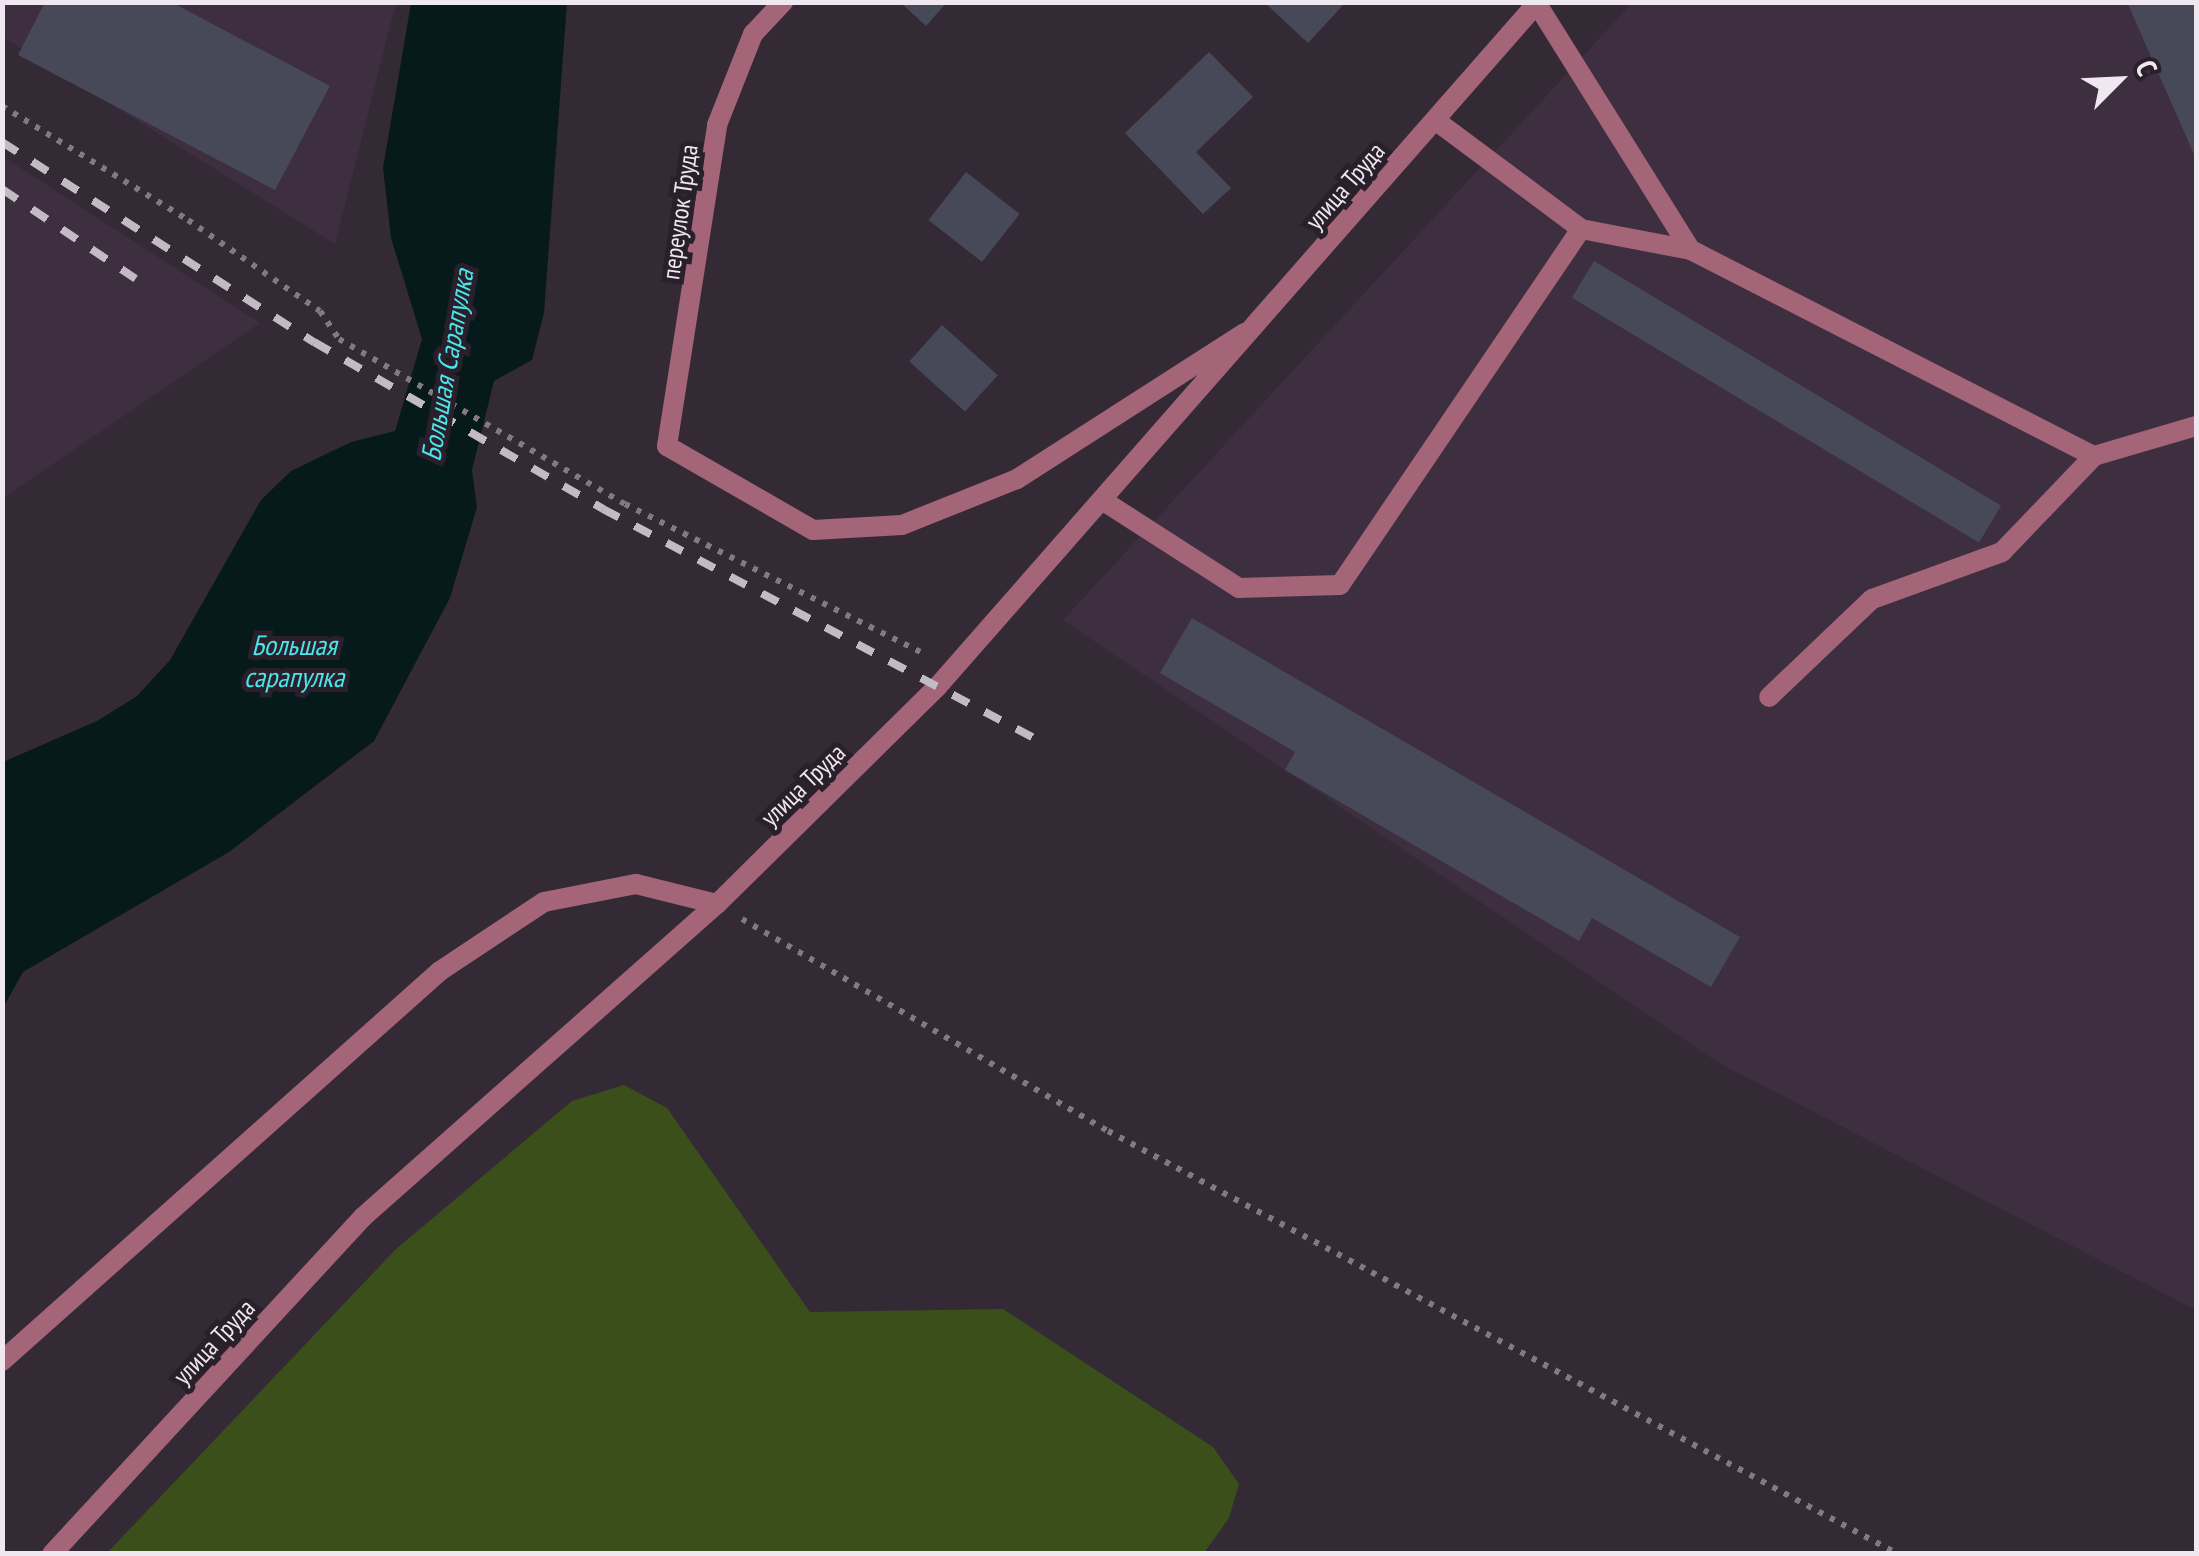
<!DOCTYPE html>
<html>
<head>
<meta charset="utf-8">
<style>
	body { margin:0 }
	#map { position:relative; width:2199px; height:1556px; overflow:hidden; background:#342a36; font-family:"PT Sans Narrow",sans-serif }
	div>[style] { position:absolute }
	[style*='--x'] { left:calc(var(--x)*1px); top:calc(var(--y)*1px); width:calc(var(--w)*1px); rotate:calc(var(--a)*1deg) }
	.built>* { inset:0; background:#3d2e40 }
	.green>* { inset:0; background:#3a4f1a }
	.water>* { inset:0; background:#071a1b }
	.building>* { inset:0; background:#474959; transform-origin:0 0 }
	.path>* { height:6px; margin-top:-3px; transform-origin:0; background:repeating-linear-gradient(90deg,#827983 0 5px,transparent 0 13px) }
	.lane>* { height:20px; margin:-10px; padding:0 10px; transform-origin:10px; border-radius:10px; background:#a46578 }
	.street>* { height:20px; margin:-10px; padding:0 10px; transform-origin:10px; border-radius:10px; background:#a46578 }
	.rail>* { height:8px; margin-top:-4px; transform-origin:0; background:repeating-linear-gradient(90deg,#c3bbc4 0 18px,transparent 0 36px) }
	span { translate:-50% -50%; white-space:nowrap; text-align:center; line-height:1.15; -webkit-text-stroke:10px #2a202c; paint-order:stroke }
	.street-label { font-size:25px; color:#efe8f0 }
	.water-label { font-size:28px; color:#4ae5e8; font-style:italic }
	.frame { position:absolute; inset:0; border:5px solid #efe8f0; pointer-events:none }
	.north { position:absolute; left:2069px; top:30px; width:100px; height:100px; -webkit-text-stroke:8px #2a202c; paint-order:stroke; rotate:66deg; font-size:28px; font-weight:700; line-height:40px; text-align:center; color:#efe8f0 }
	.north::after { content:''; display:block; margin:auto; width:35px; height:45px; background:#efe8f0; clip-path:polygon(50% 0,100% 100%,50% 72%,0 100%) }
</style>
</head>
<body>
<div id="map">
	<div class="built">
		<i style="clip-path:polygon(2px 3px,396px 3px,335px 244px,3px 37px)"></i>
		<i style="clip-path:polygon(1632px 3px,2196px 3px,2196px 1310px,1719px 1063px,1063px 620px)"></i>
		<i style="clip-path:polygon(2px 156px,260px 323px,3px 498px,2px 498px)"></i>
	</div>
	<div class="green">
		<i style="clip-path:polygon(624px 1085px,667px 1108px,810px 1312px,1003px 1309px,1213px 1447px,1239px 1484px,1229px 1518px,1204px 1553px,107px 1553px,396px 1249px,572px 1101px)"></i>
	</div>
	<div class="water">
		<i style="clip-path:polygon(411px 3px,567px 3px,544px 313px,532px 360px,494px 381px,472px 470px,477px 507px,450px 598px,374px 741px,229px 852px,23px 972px,3px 1008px,3px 762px,97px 721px,137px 696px,170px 660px,261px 500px,291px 471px,351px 442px,395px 431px,422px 339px,391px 238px,383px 168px)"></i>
	</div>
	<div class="building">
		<i style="clip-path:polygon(45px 2px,171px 2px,330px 86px,275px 190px,18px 55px)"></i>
		<i style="clip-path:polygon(900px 2px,947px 2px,926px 26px)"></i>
		<i style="clip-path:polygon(1264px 2px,1346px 2px,1308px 43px)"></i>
		<i style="clip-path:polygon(2127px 2px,2196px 2px,2196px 159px)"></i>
		<i style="clip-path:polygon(1209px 52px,1253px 97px,1196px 152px,1231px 188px,1203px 214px,1125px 133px)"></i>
		<i style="left:966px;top:172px;width:68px;height:61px;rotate:38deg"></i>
		<i style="left:1594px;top:261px;width:475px;height:43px;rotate:31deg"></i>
		<i style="left:942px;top:325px;width:75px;height:49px;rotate:42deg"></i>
		<i style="clip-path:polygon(1192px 618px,1740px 937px,1711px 987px,1592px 918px,1579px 941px,1285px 770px,1295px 752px,1160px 673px)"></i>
	</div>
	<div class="path">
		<i style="--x:2;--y:106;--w:218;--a:31.5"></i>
		<i style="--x:188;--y:220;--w:160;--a:34.6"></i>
		<i style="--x:320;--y:311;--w:34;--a:56"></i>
		<i style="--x:339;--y:339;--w:330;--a:30"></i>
		<i style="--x:625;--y:504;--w:337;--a:26.6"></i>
		<i style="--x:742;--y:919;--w:423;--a:30.1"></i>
		<i style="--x:1108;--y:1131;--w:896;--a:28.17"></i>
	</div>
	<div class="lane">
		<i style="--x:1537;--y:4;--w:290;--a:58"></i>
		<i style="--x:1435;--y:120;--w:182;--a:36.7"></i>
		<i style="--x:667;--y:446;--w:168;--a:29.9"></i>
		<i style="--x:813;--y:530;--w:89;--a:-3.2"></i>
		<i style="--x:902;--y:525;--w:124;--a:-21.8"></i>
		<i style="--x:1017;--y:479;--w:270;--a:-32.7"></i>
		<i style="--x:2094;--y:456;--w:106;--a:-16.4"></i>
		<i style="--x:1102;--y:500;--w:163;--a:32.7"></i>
		<i style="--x:1239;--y:588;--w:101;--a:-1.7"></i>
		<i style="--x:1340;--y:585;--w:430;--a:-55.9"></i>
		<i style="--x:1581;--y:229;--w:112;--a:10.8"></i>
		<i style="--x:1691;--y:250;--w:453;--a:27.1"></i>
		<i style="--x:2094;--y:456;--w:133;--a:133.8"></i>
		<i style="--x:2002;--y:552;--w:138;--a:160.1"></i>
		<i style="--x:1872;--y:599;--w:142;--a:136.4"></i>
		<i style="--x:2;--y:1361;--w:586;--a:-41.68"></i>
		<i style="--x:440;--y:971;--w:125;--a:-33.6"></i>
		<i style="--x:544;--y:902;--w:94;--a:-11.1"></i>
		<i style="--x:636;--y:884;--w:83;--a:13.9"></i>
	</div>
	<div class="street">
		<i style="--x:667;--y:446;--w:325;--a:-81.1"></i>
		<i style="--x:717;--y:125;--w:98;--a:-68.4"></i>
		<i style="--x:753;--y:34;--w:44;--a:-46.8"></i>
		<i style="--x:52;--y:1554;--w:459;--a:-47.3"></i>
		<i style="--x:363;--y:1217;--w:473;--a:-41.5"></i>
		<i style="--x:717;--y:904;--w:310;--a:-44.6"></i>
		<i style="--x:938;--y:686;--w:910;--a:-48.74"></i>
	</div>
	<div class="rail">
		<i style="--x:2;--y:142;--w:371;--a:32.7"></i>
		<i style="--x:314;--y:342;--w:334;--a:30"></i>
		<i style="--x:603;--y:509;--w:503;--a:27.99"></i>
		<i style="--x:2;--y:189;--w:161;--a:33.9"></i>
	</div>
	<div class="street-label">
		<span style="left:1345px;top:186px;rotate:-49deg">улица Труда</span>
		<span style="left:680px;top:212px;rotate:-82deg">переулок Труда</span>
		<span style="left:803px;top:785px;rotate:-44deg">улица Труда</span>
		<span style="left:214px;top:1342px;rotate:-47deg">улица Труда</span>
	</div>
	<div class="water-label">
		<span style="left:447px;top:365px;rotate:-80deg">Большая Сарапулка</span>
		<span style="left:294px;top:661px">Большая<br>сарапулка</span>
	</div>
	<div class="frame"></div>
	<div class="north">С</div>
</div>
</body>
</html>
